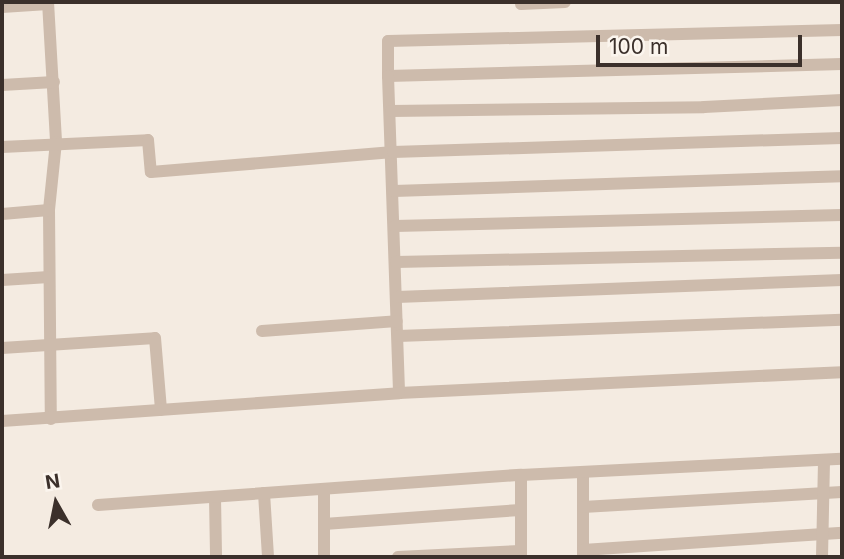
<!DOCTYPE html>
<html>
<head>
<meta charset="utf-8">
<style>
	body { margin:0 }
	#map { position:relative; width:844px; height:559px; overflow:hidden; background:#f4ebe1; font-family:Inter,sans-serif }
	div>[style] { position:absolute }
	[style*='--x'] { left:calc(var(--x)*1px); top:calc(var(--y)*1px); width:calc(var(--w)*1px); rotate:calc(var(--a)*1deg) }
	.street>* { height:12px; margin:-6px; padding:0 6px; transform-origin:6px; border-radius:6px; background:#cdbbac }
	span { translate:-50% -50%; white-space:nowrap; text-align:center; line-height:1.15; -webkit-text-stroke:5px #fbf5ee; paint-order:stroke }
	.frame { position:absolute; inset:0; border:4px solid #3b302b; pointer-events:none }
	.north { position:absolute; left:21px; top:468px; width:70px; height:70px; -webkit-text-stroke:5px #fbf5ee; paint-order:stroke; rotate:351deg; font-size:19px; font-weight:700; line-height:28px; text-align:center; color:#3b302b }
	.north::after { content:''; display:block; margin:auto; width:24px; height:32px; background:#3b302b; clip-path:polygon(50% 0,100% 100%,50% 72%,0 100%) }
	.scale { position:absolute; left:596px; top:35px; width:206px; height:32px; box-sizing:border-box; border:4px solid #3b302b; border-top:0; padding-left:9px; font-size:21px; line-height:24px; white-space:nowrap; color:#3b302b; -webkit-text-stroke:5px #fbf5ee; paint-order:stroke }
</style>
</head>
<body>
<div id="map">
	<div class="street">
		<i style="--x:48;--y:2;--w:140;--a:86.7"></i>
		<i style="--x:56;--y:142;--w:68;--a:95.9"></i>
		<i style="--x:49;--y:210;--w:209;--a:89.5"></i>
		<i style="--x:521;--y:4;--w:44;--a:-2.6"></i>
		<i style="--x:2;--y:7;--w:46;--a:-3.7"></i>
		<i style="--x:842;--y:30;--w:454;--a:178.6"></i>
		<i style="--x:388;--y:41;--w:35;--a:90"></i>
		<i style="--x:388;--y:76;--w:454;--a:-1.5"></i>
		<i style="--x:388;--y:76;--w:317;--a:88"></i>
		<i style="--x:399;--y:393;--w:443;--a:-2.7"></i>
		<i style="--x:2;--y:85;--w:52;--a:-3.3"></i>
		<i style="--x:391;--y:111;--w:313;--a:-0.7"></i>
		<i style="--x:704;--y:107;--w:138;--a:-2.9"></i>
		<i style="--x:2;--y:147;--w:146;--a:-2.7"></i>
		<i style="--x:148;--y:140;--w:32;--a:85"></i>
		<i style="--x:151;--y:172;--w:243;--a:-4.7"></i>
		<i style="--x:393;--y:152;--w:449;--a:-1.8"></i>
		<i style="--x:394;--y:191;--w:448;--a:-1.9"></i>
		<i style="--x:2;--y:214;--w:47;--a:-4.9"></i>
		<i style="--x:395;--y:226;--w:447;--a:-1.4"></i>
		<i style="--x:396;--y:262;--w:446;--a:-1.2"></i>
		<i style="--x:2;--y:280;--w:47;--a:-3.7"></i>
		<i style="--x:397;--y:297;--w:445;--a:-2.2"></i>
		<i style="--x:262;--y:331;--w:135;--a:-4.2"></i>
		<i style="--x:398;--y:336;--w:444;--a:-2.1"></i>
		<i style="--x:2;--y:348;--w:153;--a:-3.7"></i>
		<i style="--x:155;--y:338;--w:72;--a:85.2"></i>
		<i style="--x:2;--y:421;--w:398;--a:-4"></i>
		<i style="--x:583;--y:473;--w:84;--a:90"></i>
		<i style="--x:264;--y:493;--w:64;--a:86.4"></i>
		<i style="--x:215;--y:497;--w:60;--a:89"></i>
		<i style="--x:98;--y:505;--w:424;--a:-4.1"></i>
		<i style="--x:521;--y:475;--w:321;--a:-2.9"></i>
		<i style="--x:583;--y:507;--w:259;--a:-3.3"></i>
		<i style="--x:324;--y:524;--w:197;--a:-4.1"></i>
		<i style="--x:583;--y:550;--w:260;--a:-3.8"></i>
		<i style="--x:324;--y:557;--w:68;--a:-90"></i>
		<i style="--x:398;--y:557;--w:123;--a:-2.8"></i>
		<i style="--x:521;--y:557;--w:82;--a:-90"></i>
		<i style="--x:822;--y:557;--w:97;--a:-88.8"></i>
	</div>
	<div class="frame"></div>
	<div class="north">N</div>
	<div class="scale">100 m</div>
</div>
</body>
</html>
